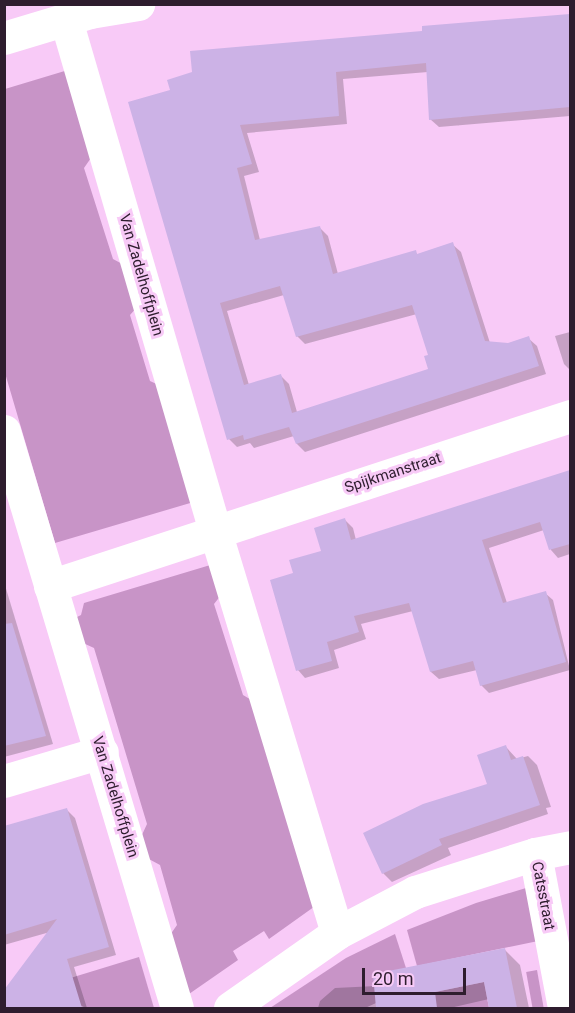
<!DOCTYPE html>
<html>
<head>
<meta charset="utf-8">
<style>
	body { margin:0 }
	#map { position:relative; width:575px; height:1013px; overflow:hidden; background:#f8caf7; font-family:Roboto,sans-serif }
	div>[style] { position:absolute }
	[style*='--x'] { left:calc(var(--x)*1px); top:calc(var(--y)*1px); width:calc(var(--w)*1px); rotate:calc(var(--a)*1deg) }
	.green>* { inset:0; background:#c894c7; transform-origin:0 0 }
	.shadow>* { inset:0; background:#0003 }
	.building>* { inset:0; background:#ccb2e6 }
	.minor>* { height:33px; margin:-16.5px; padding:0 16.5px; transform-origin:16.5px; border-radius:16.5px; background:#fff }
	span { translate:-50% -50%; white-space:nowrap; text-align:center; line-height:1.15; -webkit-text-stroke:6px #f8caf7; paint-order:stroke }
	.street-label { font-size:15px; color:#2e1d2e }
	.frame { position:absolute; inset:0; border:6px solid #2e1d2e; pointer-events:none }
	.scale { position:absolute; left:362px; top:968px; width:104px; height:27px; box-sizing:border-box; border:3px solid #2e1d2e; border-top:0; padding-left:8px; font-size:18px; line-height:21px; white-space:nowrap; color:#2e1d2e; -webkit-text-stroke:4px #f8caf7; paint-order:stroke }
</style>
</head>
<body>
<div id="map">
	<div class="green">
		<i style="clip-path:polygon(68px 70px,93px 155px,84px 168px,113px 259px,126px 266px,138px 306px,130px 315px,150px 381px,163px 387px,197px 501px,55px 543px,5px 373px,5px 89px)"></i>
		<i style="clip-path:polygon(217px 563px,225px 590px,214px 604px,243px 695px,258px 704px,318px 904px,269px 939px,264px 931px,233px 951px,238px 960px,189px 994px,170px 935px,177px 925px,160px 865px,147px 858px,141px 837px,147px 824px,94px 648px,83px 643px,75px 618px,81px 615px,84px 603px)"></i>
		<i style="clip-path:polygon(526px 888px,543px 940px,417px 966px,407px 930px,476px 903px)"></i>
		<i style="clip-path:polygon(395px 934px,406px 968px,385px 999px,365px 1008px,270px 1008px,346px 958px)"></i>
		<i style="clip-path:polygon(139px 957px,154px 1008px,86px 1008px,41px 987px)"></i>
		<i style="left:537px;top:970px;width:39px;height:11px;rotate:80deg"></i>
		<i style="clip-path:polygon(484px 982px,489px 1008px,437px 1008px,430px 993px)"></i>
	</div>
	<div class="shadow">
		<i style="clip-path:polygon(evenodd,570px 16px,570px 116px,439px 127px,430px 119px,428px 72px,343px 79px,347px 124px,247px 133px,259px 172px,244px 176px,260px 240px,320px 228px,328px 236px,338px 274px,415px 252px,418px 255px,452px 244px,461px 252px,490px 343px,508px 344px,528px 338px,537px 346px,546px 374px,305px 452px,297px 444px,294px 436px,254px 448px,250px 443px,237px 447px,229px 439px,130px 103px,424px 32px,423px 27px,570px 16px,284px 295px,297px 336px,305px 344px,417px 314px,430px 356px,430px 370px,297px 412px,289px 384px,281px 376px,249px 385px,227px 311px,284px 295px)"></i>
		<i style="clip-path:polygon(570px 332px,570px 370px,564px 364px,555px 336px)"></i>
		<i style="clip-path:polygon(570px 472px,570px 554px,558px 558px,551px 550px,544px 530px,489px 548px,507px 603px,545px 593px,553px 600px,570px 670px,489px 693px,481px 685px,477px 670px,439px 679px,431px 672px,413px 611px,361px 624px,366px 639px,334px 650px,339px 668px,305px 678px,298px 670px,295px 574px,323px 552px,345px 520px,353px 528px,356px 540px)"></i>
		<i style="clip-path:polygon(4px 582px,53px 744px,4px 757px)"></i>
		<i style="clip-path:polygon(506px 747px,517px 759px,528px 756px,537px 765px,551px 807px,546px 808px,548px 814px,448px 848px,451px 855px,392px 882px,383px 873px,489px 785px)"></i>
		<i style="clip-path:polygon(66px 809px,75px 818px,116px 955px,74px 967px,87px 1008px,4px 1008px,4px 992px,50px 932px,4px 945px,4px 882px)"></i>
		<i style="clip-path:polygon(505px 950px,520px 965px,529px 1008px,491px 1008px,489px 999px,450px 1008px,318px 1008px,320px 1001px,335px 988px,376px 986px)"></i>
	</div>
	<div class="building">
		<i style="clip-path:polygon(evenodd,570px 14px,570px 107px,429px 120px,426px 63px,336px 72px,339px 116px,240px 125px,252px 164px,237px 168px,255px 240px,320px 226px,333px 274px,416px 250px,417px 254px,453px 242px,485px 341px,508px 343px,529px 336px,539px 366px,296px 444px,289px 427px,244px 440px,243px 435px,227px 440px,128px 102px,170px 90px,167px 80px,192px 72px,190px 51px,422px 31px,422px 26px,570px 14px,280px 286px,296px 337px,412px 305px,428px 355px,424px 356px,428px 369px,292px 413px,281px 374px,244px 385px,220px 303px,280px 286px)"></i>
		<i style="clip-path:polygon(570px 470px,570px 544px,549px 550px,540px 522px,482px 540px,503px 603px,546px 591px,566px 662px,480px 686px,473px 661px,430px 672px,409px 603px,354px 616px,359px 632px,327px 642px,332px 661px,296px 671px,270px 580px,293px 573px,289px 560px,321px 551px,314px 528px,345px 518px,351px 540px)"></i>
		<i style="clip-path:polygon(12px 623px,46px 736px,4px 746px,4px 624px)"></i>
		<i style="clip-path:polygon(506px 745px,511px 760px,523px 756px,540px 805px,439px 839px,442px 845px,382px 874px,363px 833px,423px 804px,487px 784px,477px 755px)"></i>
		<i style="clip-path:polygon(67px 808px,109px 947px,67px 959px,82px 1008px,4px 1008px,4px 990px,57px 919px,4px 935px,4px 826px)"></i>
		<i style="clip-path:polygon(505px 948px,517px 1008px,489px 1008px,484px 982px,435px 992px,437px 1008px,376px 1008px,373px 974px)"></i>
	</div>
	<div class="minor">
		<i style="--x:66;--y:20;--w:532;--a:73.74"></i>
		<i style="--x:215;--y:531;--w:420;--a:73.1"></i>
		<i style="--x:4;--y:38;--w:90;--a:-16.8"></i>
		<i style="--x:90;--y:12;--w:49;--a:-9.5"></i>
		<i style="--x:4;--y:431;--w:602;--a:73.31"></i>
		<i style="--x:50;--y:586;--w:547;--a:-18.1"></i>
		<i style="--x:4;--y:781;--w:102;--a:-16.5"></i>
		<i style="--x:535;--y:854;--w:157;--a:79.3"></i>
		<i style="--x:230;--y:1008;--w:131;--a:-35"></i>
		<i style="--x:337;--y:933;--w:88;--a:-27.7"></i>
		<i style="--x:415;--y:892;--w:126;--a:-17.6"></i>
		<i style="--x:535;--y:854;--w:36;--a:-11"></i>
	</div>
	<div class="street-label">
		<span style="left:141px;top:275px;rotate:74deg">Van Zadelhoffplein</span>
		<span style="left:393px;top:473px;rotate:-18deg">Spijkmanstraat</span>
		<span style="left:115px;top:797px;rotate:73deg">Van Zadelhoffplein</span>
		<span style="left:543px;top:896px;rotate:79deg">Catsstraat</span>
	</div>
	<div class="frame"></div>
	<div class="scale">20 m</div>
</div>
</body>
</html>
